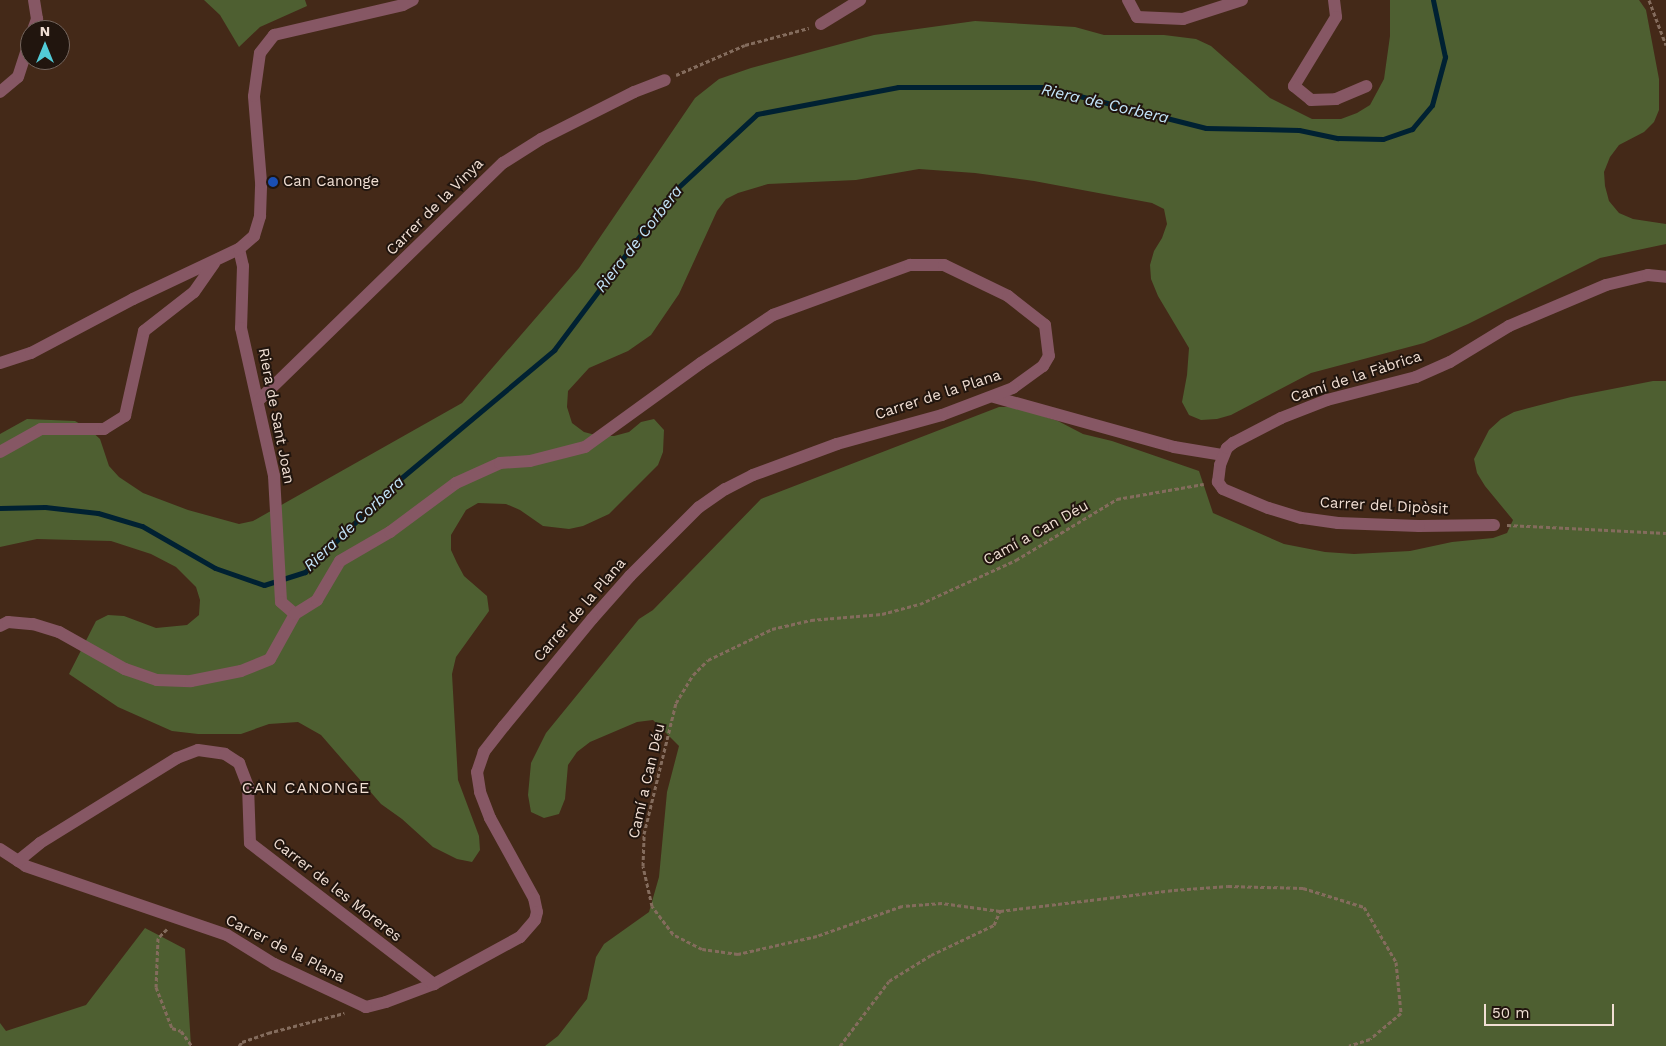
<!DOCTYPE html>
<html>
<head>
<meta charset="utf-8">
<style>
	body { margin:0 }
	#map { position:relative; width:1666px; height:1046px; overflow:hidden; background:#442918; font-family:"Work Sans",sans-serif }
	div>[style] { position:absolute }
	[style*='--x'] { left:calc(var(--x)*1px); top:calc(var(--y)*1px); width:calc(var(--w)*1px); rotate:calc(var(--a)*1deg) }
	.green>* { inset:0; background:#4e5f31 }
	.stream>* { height:5px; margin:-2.5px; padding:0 2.5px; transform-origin:2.5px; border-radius:2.5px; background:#002132 }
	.path>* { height:3px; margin-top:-1.5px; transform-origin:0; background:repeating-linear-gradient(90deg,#846c5d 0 4px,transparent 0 6.5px) }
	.street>* { height:12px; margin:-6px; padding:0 6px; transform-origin:6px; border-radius:6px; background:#865764 }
	.dots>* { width:14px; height:14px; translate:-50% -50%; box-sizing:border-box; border:2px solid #21150e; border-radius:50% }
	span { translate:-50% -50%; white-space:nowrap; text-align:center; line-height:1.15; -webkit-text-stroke:4px #21150e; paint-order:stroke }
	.poi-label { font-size:15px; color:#f0ded3 }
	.left { translate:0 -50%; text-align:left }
	.street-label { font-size:15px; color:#f0ded3 }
	.water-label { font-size:16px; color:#c3e4f9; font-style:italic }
	.neighbourhood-label { font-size:16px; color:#f0ded3; letter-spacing:1px }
	.north { position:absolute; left:20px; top:20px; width:50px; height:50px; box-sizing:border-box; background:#21150e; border:1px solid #74655d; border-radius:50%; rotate:0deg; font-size:14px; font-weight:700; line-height:20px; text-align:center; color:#f0ded3 }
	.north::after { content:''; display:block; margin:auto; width:18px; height:22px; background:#52cbd7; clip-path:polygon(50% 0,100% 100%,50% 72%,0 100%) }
	.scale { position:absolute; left:1484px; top:1004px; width:130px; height:22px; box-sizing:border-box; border:2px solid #f0ded3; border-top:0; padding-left:6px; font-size:15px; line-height:18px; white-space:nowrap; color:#f0ded3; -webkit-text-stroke:4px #21150e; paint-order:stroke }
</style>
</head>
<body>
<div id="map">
	<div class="green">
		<i style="clip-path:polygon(204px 0,305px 0,307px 6px,260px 27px,239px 47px,220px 15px)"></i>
		<i style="clip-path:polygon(1390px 0,1639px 0,1646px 10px,1659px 79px,1659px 110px,1654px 122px,1644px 132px,1619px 145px,1610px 157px,1604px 172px,1605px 186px,1609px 201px,1619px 213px,1633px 219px,1666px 224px,1666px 244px,1600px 258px,1468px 324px,1424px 343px,1311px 373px,1231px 415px,1217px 419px,1201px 420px,1189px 415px,1182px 402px,1187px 375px,1189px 348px,1158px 296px,1151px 279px,1150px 265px,1154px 251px,1162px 238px,1167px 224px,1164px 209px,1152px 203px,1034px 181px,975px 173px,919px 169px,856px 180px,768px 184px,738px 193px,726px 199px,717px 211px,679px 294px,651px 335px,628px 351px,589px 368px,568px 391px,567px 407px,572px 423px,584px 432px,599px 436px,614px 436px,629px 432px,641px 422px,654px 419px,664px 430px,663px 452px,658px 465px,609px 514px,583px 526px,569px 529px,543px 526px,520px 510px,506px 504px,478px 503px,466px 510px,451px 535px,451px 550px,457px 563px,464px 576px,487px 596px,489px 611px,456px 657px,452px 674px,458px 780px,479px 836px,480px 850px,472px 862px,457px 859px,433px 847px,402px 819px,381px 804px,321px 735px,298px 722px,269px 724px,241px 734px,198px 734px,172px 731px,118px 707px,69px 674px,96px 621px,108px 615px,124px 616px,156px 628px,187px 625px,199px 615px,200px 600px,196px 587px,176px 567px,151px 554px,111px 541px,37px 539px,0 547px,0 434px,27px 419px,75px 421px,89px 429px,100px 439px,109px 466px,119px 477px,143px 493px,188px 510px,239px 524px,253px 521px,462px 403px,579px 268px,695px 98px,719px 79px,751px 68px,874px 35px,975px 21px,1075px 27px,1104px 35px,1164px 35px,1196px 39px,1211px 46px,1270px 98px,1312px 119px,1341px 119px,1357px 113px,1370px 105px,1384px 79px,1390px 36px)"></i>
		<i style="clip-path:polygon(1653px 381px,1666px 381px,1666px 1046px,545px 1046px,558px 1036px,587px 999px,596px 957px,604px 944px,649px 912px,659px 877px,667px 792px,679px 746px,653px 720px,637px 722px,590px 742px,577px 752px,568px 765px,565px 799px,559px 814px,544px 818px,531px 812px,528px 795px,531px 763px,546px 733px,639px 619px,653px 610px,761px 499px,999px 407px,1015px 407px,1058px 421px,1083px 434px,1112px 441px,1199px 471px,1213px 513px,1284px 544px,1325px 552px,1354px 554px,1410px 551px,1452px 542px,1493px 538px,1507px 533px,1513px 520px,1485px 486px,1477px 473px,1474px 459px,1489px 430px,1501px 419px,1514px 412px,1571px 397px)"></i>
		<i style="clip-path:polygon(145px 928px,185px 949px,191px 1046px,0 1046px,0 1023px,6px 1031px,86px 1005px)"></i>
	</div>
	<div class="stream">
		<i style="--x:0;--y:508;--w:45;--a:-1.3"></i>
		<i style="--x:45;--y:507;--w:53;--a:6.5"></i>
		<i style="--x:98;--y:513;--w:46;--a:16.5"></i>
		<i style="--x:142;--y:526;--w:84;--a:29.9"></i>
		<i style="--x:215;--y:568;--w:52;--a:19.1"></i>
		<i style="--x:264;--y:585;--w:43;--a:-17.6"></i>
		<i style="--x:305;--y:572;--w:125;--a:-44.7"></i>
		<i style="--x:394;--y:484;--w:209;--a:-39.9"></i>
		<i style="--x:554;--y:350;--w:195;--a:-53.1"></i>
		<i style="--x:671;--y:194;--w:117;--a:-42.9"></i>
		<i style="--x:757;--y:114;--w:144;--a:-10.8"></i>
		<i style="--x:898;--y:87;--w:146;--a:0"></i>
		<i style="--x:1044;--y:87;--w:167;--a:14.2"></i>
		<i style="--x:1206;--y:128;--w:93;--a:1.2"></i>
		<i style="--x:1299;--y:130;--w:40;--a:12"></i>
		<i style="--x:1338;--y:138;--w:45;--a:1.3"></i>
		<i style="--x:1383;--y:139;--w:31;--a:-19"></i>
		<i style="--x:1412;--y:129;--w:31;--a:-50"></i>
		<i style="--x:1432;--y:105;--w:50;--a:-74.8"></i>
		<i style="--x:1445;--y:57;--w:58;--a:-101.9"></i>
	</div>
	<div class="path">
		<i style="--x:1649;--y:0;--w:48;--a:69.3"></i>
		<i style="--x:676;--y:75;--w:75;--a:-23.5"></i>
		<i style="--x:745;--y:45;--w:66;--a:-14.9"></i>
		<i style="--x:1507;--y:525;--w:159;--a:2.9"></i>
		<i style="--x:1000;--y:911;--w:175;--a:-6.9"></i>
		<i style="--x:1174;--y:890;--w:54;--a:-4.2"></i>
		<i style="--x:1228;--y:886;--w:75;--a:1.5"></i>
		<i style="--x:1303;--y:888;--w:64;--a:17.3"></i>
		<i style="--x:1364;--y:907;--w:64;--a:59.8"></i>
		<i style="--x:1396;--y:962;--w:51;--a:84.4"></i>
		<i style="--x:1401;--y:1013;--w:40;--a:140"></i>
		<i style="--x:1370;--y:1039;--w:22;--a:162"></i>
		<i style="--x:167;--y:929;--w:13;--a:135"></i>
		<i style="--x:158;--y:938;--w:49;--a:92.3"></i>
		<i style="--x:156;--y:987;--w:44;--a:68.7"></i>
		<i style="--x:172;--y:1028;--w:9;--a:18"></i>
		<i style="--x:181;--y:1031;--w:19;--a:54"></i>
		<i style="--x:239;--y:1046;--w:5;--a:-53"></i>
		<i style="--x:242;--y:1042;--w:28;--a:-19"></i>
		<i style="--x:268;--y:1033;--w:79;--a:-14.7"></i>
		<i style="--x:840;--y:1046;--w:81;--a:-53"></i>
		<i style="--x:889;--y:981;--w:49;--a:-31.8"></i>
		<i style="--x:931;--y:955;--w:70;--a:-25.5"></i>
		<i style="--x:994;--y:925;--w:15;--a:-67"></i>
		<i style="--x:1000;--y:911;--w:59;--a:-172.1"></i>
		<i style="--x:942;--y:903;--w:40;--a:175.7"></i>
		<i style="--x:902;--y:906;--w:90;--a:160.6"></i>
		<i style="--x:817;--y:936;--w:81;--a:167.2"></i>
		<i style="--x:738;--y:954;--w:36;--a:-172"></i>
		<i style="--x:702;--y:949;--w:33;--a:-153"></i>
		<i style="--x:673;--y:934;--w:35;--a:-127"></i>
		<i style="--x:652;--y:906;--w:41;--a:-102.7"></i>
		<i style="--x:643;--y:866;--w:32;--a:-88"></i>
		<i style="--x:644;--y:834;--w:135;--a:-76.3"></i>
		<i style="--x:676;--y:703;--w:33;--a:-59"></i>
		<i style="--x:693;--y:675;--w:21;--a:-45"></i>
		<i style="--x:708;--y:660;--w:71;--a:-25.8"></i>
		<i style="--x:772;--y:629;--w:40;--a:-13"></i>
		<i style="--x:811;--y:620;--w:71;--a:-4.8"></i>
		<i style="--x:882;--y:614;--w:39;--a:-15"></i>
		<i style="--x:920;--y:604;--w:106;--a:-24.6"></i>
		<i style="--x:1016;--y:560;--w:118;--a:-31.1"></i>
		<i style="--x:1117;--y:499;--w:88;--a:-9.8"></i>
	</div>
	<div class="street">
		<i style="--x:1128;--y:0;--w:19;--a:62"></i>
		<i style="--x:1137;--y:17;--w:46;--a:2.5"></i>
		<i style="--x:1183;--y:19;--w:62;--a:-17.9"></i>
		<i style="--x:1334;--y:0;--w:17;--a:83"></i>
		<i style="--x:1336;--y:17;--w:81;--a:121.3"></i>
		<i style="--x:1294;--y:86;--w:22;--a:39"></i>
		<i style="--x:1311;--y:100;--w:25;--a:-2"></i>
		<i style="--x:1336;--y:99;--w:33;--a:-23"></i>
		<i style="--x:821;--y:24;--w:46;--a:-31.6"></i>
		<i style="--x:33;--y:30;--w:12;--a:-70"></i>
		<i style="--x:37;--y:19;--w:19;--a:-99"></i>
		<i style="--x:0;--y:92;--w:23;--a:-40"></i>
		<i style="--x:18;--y:77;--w:39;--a:-72"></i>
		<i style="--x:239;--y:249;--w:17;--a:77"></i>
		<i style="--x:243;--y:266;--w:62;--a:91.8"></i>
		<i style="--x:241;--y:328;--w:152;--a:77.4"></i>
		<i style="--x:274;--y:476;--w:126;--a:86.8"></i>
		<i style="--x:281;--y:602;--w:18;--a:41"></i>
		<i style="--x:0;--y:363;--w:33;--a:-18"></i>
		<i style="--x:31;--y:353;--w:115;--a:-27.9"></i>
		<i style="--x:133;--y:299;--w:117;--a:-25.3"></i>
		<i style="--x:239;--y:249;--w:20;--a:-41"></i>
		<i style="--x:254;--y:236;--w:21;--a:-73"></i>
		<i style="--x:260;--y:216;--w:34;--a:-88"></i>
		<i style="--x:261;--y:182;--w:86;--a:-94.7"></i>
		<i style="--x:254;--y:96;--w:43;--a:-82.1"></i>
		<i style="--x:260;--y:53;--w:23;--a:-52"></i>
		<i style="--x:274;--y:35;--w:132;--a:-13.1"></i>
		<i style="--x:403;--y:5;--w:11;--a:-27"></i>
		<i style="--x:994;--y:397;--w:187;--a:15.5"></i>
		<i style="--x:1174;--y:447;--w:50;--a:9.3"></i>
		<i style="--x:258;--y:401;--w:342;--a:-44.2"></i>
		<i style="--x:503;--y:163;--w:45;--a:-32.3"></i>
		<i style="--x:541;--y:139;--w:104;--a:-26.8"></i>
		<i style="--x:634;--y:92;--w:33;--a:-21"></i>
		<i style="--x:0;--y:452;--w:47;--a:-29.3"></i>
		<i style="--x:41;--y:429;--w:63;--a:0"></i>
		<i style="--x:104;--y:429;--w:25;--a:-32"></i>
		<i style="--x:125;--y:416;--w:87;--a:-77.4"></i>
		<i style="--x:144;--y:331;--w:63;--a:-38"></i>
		<i style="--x:194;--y:292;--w:35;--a:-55"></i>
		<i style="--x:1494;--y:525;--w:75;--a:179.2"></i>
		<i style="--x:1419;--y:526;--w:81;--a:-177.9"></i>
		<i style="--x:1338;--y:523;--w:37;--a:-172"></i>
		<i style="--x:1301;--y:518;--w:34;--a:-163"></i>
		<i style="--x:1268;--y:508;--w:49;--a:-157.1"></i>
		<i style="--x:1223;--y:489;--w:9;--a:-126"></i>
		<i style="--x:1218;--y:482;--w:17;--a:-83"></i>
		<i style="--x:1220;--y:465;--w:18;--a:-68"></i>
		<i style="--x:1227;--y:448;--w:8;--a:-40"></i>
		<i style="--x:1233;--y:443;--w:54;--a:-27.5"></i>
		<i style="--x:1281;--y:418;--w:49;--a:-21.4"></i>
		<i style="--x:1327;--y:400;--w:92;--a:-14.5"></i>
		<i style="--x:1416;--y:377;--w:37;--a:-24"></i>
		<i style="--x:1450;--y:362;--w:69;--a:-31.4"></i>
		<i style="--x:1509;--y:326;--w:105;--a:-22.9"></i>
		<i style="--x:1606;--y:285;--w:43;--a:-13.4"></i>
		<i style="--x:1648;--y:275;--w:18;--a:6"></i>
		<i style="--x:0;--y:626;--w:9;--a:-27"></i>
		<i style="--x:8;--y:622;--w:25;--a:5"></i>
		<i style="--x:33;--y:624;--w:27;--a:17"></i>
		<i style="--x:59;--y:632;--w:76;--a:29.3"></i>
		<i style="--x:125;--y:669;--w:34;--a:19"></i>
		<i style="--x:157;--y:680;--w:34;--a:2"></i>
		<i style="--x:191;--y:681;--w:51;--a:-11.3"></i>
		<i style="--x:241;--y:671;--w:31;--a:-22"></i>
		<i style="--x:270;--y:659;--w:51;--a:-60.9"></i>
		<i style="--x:295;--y:614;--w:26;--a:-32"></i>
		<i style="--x:317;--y:600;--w:45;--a:-59.5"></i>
		<i style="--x:340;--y:561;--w:58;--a:-30.1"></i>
		<i style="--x:390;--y:532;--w:82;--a:-36.6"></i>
		<i style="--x:456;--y:483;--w:48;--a:-24.4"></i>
		<i style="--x:500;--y:463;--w:30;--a:-4"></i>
		<i style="--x:530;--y:461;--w:57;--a:-14.3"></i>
		<i style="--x:585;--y:447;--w:143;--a:-35.9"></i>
		<i style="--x:701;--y:363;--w:87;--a:-33.7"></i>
		<i style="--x:773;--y:315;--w:146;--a:-20.1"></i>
		<i style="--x:910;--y:265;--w:34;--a:0"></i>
		<i style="--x:944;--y:265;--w:71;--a:25.8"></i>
		<i style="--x:1008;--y:296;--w:47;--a:38.1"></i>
		<i style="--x:1045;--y:325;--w:31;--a:83"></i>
		<i style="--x:1049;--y:356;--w:12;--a:121"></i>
		<i style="--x:1043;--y:366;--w:37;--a:144"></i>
		<i style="--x:1013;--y:388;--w:76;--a:159.2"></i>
		<i style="--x:942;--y:415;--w:109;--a:164.6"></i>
		<i style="--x:837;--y:444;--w:90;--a:159.7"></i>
		<i style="--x:753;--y:475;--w:31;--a:153"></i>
		<i style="--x:725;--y:489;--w:32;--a:145"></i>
		<i style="--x:699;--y:507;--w:98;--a:135"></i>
		<i style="--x:630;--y:576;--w:57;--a:131.5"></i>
		<i style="--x:592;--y:619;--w:139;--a:129.4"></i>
		<i style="--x:504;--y:726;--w:33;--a:128"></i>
		<i style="--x:484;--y:752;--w:21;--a:109"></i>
		<i style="--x:477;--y:772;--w:20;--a:81"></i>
		<i style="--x:480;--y:792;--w:28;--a:69"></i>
		<i style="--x:490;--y:818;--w:91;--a:61.2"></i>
		<i style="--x:534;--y:898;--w:14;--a:78"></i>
		<i style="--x:537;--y:912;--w:8;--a:104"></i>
		<i style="--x:535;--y:920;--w:23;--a:131"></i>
		<i style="--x:520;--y:937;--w:98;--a:151.3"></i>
		<i style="--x:434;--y:984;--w:51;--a:159.4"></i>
		<i style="--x:386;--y:1002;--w:21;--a:166"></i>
		<i style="--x:366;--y:1007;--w:102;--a:-154.9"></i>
		<i style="--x:274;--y:964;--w:55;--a:-148.3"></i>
		<i style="--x:227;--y:935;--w:213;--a:-161.1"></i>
		<i style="--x:26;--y:866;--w:31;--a:-147"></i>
		<i style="--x:18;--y:861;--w:28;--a:-39"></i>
		<i style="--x:40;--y:843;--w:161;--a:-31.8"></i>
		<i style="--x:177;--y:758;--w:22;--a:-21"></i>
		<i style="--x:198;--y:750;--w:27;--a:8"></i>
		<i style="--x:225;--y:754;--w:17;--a:33"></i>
		<i style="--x:239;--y:763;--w:25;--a:69"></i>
		<i style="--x:248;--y:786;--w:57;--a:88"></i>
		<i style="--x:250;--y:843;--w:232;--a:37.5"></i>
	</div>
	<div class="dots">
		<i style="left:273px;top:182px;background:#1a4fb4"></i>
	</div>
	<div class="poi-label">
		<span class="left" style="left:283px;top:182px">Can Canonge</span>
	</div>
	<div class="street-label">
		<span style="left:435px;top:207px;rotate:-45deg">Carrer de la Vinya</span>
		<span style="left:1356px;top:377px;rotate:-18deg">Camí de la Fàbrica</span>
		<span style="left:938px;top:395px;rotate:-18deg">Carrer de la Plana</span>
		<span style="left:276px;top:416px;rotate:79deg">Riera de Sant Joan</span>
		<span style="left:1384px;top:506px;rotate:3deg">Carrer del Dipòsit</span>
		<span style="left:1036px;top:533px;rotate:-29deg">Camí a Can Déu</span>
		<span style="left:580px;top:610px;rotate:-49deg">Carrer de la Plana</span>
		<span style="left:647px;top:781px;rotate:-77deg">Camí a Can Déu</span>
		<span style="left:337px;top:890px;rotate:38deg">Carrer de les Moreres</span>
		<span style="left:285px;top:949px;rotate:27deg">Carrer de la Plana</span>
	</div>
	<div class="water-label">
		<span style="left:1105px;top:104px;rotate:13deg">Riera de Corbera</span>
		<span style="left:639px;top:239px;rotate:-52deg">Riera de Corbera</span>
		<span style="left:354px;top:524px;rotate:-43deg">Riera de Corbera</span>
	</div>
	<div class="neighbourhood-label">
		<span style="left:306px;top:788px">CAN CANONGE</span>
	</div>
	<div class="north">N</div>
	<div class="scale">50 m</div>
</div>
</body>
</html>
